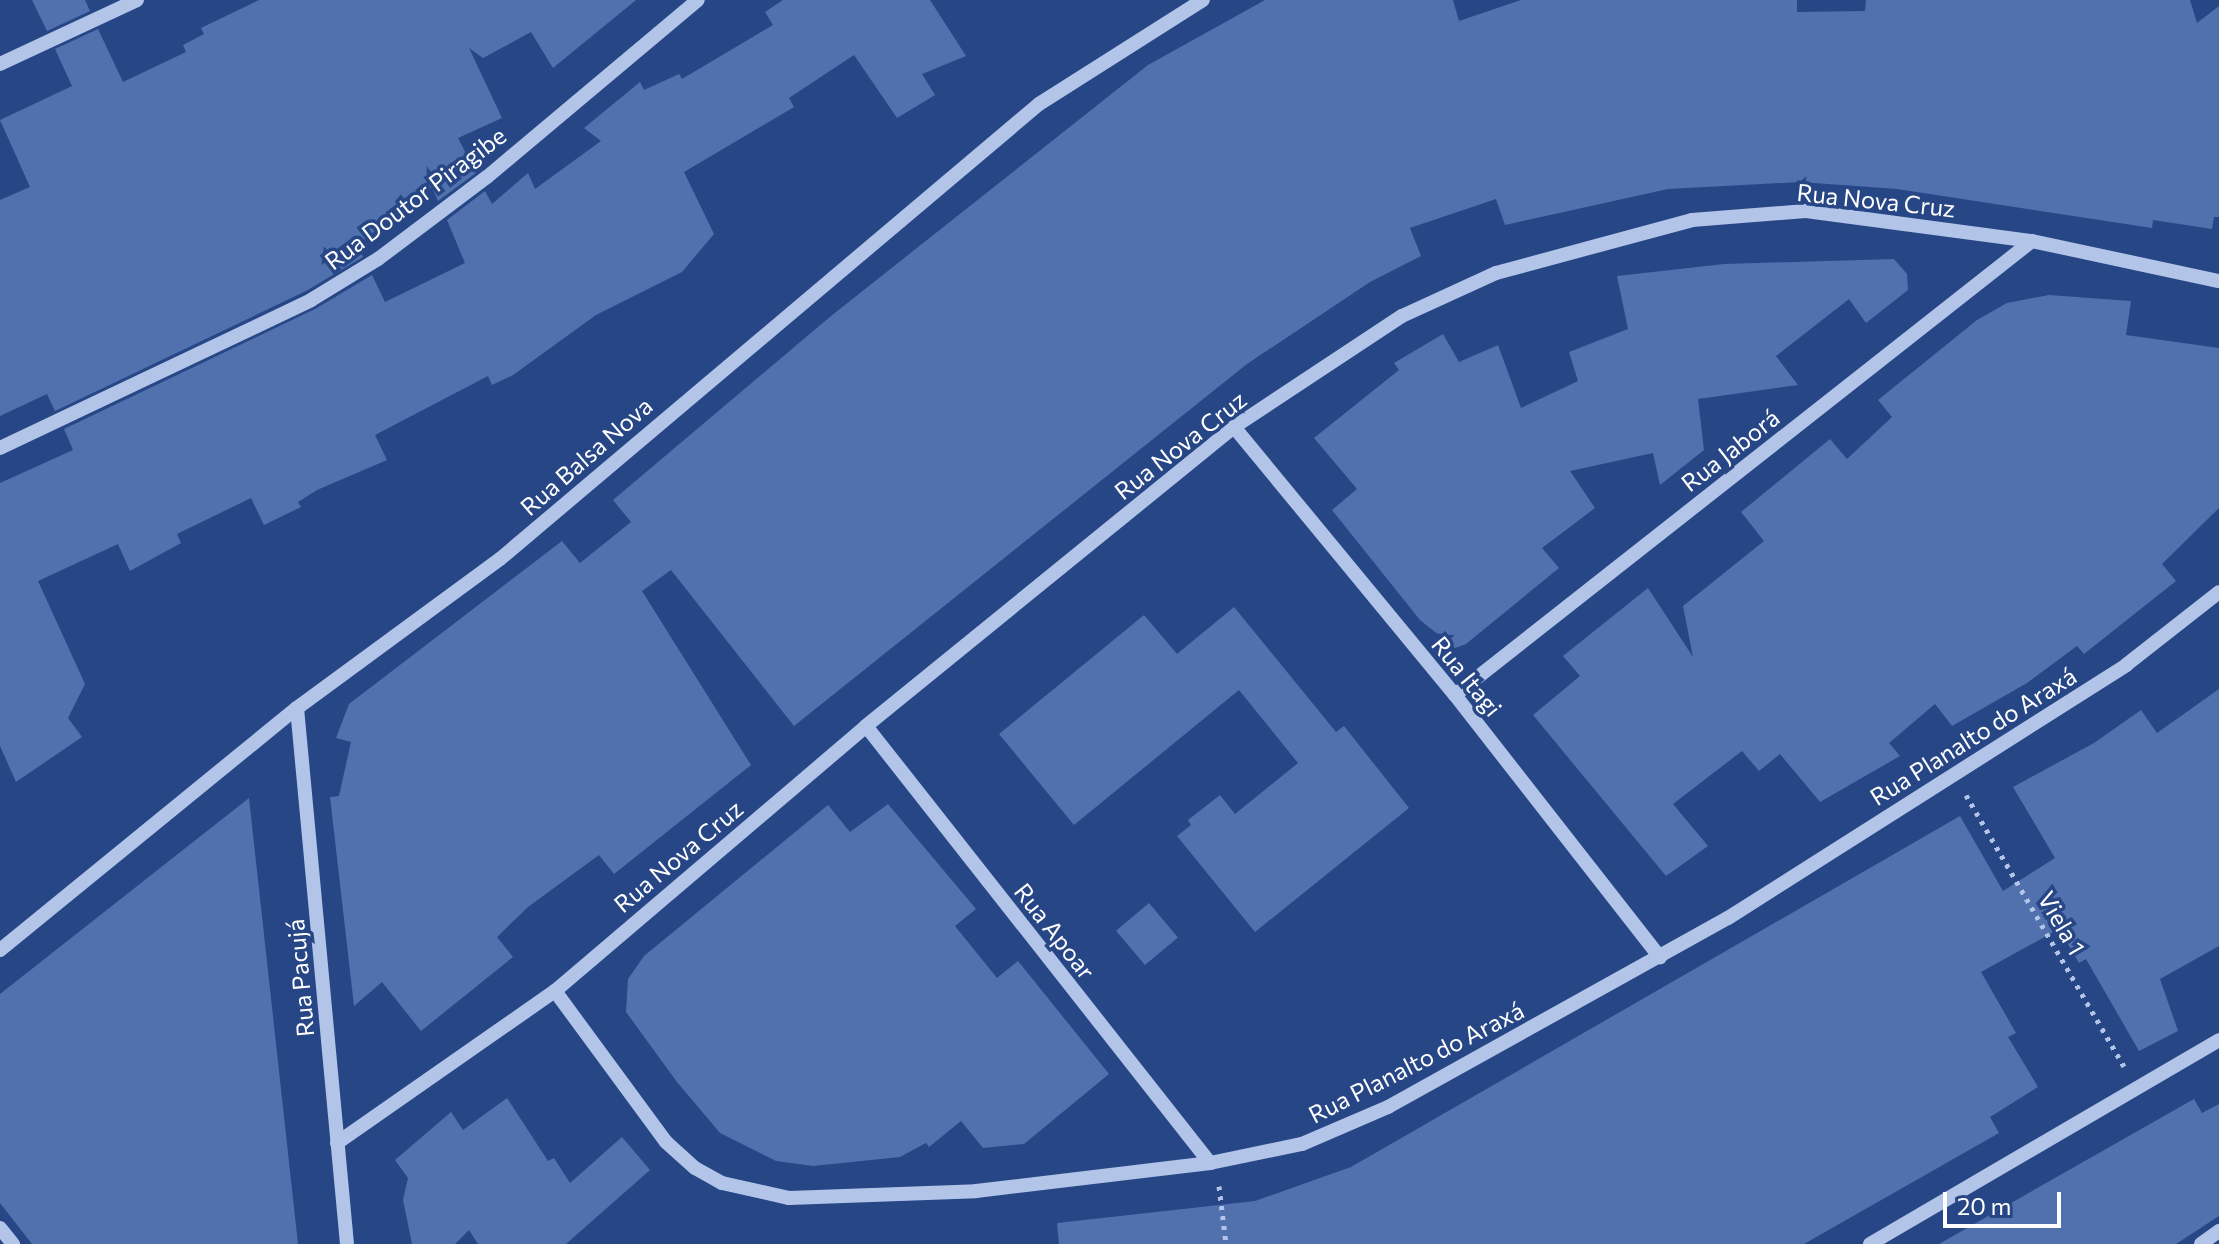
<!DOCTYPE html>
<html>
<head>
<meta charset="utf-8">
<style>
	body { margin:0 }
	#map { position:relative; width:2219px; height:1244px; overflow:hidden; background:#274686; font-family:Commissioner,sans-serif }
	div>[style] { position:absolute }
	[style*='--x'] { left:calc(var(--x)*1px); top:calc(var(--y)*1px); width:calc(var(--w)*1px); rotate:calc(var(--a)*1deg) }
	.building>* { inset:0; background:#5070ae; transform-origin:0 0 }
	.path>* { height:5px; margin-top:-2.5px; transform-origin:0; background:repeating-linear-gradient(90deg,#b2c5e8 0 4px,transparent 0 10px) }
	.minor>* { height:14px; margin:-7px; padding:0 7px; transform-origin:7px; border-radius:7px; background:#b2c5e8 }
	span { translate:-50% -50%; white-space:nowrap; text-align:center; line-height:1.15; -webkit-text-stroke:7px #274686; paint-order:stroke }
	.street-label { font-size:24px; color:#fff }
	.scale { position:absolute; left:1943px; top:1192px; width:118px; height:36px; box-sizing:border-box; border:4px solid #fff; border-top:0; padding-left:10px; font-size:24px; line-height:28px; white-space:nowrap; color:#fff; -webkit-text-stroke:6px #274686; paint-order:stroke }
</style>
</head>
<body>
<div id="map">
	<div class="building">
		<i style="clip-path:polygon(32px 0,85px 0,90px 11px,47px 31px)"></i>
		<i style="clip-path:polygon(259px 0,636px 0,553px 68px,531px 32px,483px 58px,469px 48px,502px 118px,458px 138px,476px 173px,438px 201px,432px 187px,357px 245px,363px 257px,306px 291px,55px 411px,47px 394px,0 416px,0 200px,30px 187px,0 120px,72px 86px,55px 49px,98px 29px,123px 82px,186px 52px,183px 45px,204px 34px,201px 28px)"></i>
		<i style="clip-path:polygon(783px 0,930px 0,966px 56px,922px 74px,935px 95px,897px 118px,854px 55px,789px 98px,794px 107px,684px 172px,714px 234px,682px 272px,596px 315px,513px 375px,492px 385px,488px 376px,375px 435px,387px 460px,317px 490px,298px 502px,301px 507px,264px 525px,251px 498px,177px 534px,181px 543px,130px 571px,118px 544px,38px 581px,85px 684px,68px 718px,82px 737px,16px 782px,0 746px,0 483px,73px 450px,64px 429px,315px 309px,372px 275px,385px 302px,465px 263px,447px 220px,485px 191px,492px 204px,528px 173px,535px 189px,601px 141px,584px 128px,640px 82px,644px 90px,679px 74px,682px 79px,773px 25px,765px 12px)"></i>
		<i style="clip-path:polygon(1265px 0,1453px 0,1459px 21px,1521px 0,1797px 0,1797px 12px,1865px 11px,1866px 0,2190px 0,2197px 23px,2219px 6px,2219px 217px,2214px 217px,2212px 229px,2153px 220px,2152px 228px,1897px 189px,1800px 182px,1668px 189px,1505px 225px,1496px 199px,1410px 228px,1421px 256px,1370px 282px,1247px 364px,794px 726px,671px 570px,642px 591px,751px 765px,614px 874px,599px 855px,528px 907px,497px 937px,513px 957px,421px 1031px,382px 982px,354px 1006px,330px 797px,339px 796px,351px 742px,336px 738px,349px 704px,562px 541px,580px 563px,631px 522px,613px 500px,831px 316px,1148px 65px)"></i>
		<i style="clip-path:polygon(1894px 259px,1907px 274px,1908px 290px,1866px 323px,1849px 299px,1776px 356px,1798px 385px,1698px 399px,1704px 450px,1660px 485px,1653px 453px,1570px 471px,1595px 508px,1542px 548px,1559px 568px,1466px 644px,1455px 648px,1420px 620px,1332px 510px,1357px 489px,1314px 438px,1399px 370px,1394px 363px,1443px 334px,1459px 362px,1498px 345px,1521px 408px,1578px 381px,1569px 352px,1628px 329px,1617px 276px,1724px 264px)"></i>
		<i style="clip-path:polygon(2049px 295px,2131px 301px,2126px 335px,2219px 348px,2219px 508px,2162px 564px,2176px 581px,2084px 654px,2077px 646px,2027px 683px,1952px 726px,1935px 704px,1889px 743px,1900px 756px,1820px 802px,1780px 754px,1759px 771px,1742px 751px,1673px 804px,1708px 846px,1666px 876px,1533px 715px,1580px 676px,1563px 656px,1648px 588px,1693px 657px,1683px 606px,1764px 541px,1741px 512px,1830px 439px,1847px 459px,1892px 417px,1878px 400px,1977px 320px,2007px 303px)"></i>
		<i style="clip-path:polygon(1234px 607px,1336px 732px,1344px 726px,1409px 808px,1255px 932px,1177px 836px,1191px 825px,1188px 820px,1220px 795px,1235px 814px,1298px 763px,1239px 690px,1074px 825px,999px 734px,1144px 615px,1177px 654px)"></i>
		<i style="clip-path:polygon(2219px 689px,2219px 946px,2160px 979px,2178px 1031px,2139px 1051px,2086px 959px,2079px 963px,2059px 929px,1981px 972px,2016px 1033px,2008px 1037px,2038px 1087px,1990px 1117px,1999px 1133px,1804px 1244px,1059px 1244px,1057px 1223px,1255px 1201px,1351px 1167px,1960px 816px,2003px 891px,2055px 858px,2013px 787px,2094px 743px,2141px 710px,2157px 733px)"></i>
		<i style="clip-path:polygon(249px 798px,298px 1244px,32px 1244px,0 1203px,0 994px)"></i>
		<i style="clip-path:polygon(888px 804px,976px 909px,955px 926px,997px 978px,1018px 961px,1109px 1074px,1024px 1144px,983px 1148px,961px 1121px,929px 1147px,926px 1143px,900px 1157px,813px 1166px,776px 1161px,720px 1133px,677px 1082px,626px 1012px,628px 979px,644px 956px,828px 805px,850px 832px)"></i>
		<i style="left:1149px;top:903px;width:45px;height:43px;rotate:50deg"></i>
		<i style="clip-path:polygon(507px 1098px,548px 1161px,554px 1158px,570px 1183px,622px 1137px,650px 1170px,566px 1244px,478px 1244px,469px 1230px,455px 1244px,412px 1244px,403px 1200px,408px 1178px,395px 1160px,451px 1112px,463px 1130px)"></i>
		<i style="clip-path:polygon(2194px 1099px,2202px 1113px,2219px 1104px,2219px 1216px,2176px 1244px,1939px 1244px)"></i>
	</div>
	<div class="path">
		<i style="--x:1966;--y:795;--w:314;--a:59.8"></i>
		<i style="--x:1219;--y:1186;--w:58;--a:83.1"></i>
	</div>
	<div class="minor">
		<i style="--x:0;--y:64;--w:151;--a:-25"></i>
		<i style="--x:1234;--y:427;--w:347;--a:50.5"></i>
		<i style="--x:1455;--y:695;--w:333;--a:52"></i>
		<i style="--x:0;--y:448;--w:344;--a:-25.4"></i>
		<i style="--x:311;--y:300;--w:79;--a:-31.5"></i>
		<i style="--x:378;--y:259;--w:136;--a:-37"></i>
		<i style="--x:487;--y:177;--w:275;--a:-40"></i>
		<i style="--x:1455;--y:695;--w:734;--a:-38.2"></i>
		<i style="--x:297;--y:708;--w:538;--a:84.67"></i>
		<i style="--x:866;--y:726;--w:556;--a:51.79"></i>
		<i style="--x:0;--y:950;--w:383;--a:-39.2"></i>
		<i style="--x:297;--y:708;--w:252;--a:-36.3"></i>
		<i style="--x:500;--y:559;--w:705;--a:-40.17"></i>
		<i style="--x:1039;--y:104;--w:194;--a:-32.4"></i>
		<i style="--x:555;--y:991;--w:187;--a:53.7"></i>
		<i style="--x:666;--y:1142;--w:39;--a:42"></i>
		<i style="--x:695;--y:1168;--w:31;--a:29"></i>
		<i style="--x:722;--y:1183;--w:69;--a:12.6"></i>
		<i style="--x:789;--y:1198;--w:187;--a:-2.1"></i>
		<i style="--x:976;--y:1191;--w:236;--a:-6.8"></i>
		<i style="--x:1210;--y:1163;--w:94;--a:-11.7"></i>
		<i style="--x:1302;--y:1144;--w:94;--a:-23.3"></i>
		<i style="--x:1388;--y:1107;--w:389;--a:-29.1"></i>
		<i style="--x:1728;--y:918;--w:472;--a:-32.4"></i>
		<i style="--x:2126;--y:665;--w:118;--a:-38.1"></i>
		<i style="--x:337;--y:1143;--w:266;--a:-34.9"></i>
		<i style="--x:555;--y:991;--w:409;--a:-40.4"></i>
		<i style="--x:866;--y:726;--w:474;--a:-39.1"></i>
		<i style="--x:1234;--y:427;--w:201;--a:-33.5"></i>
		<i style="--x:1402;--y:316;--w:103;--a:-24.6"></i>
		<i style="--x:1496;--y:273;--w:203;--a:-15.1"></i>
		<i style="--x:1692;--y:220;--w:114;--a:-4.5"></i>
		<i style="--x:1806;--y:211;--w:228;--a:7.6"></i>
		<i style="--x:2032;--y:241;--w:191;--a:12.1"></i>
		<i style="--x:0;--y:1228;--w:21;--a:51"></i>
		<i style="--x:1870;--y:1244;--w:404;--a:-30.3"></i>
		<i style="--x:2201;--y:1244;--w:22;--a:-36"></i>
	</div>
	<div class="street-label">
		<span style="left:415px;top:198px;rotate:-37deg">Rua Doutor Piragibe</span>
		<span style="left:1876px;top:200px;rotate:6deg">Rua Nova Cruz</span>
		<span style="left:1180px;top:445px;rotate:-38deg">Rua Nova Cruz</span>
		<span style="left:1730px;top:450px;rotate:-38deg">Rua Jaborá</span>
		<span style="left:586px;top:456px;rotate:-41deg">Rua Balsa Nova</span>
		<span style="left:1467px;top:676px;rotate:51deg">Rua Itagi</span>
		<span style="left:1973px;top:736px;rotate:-32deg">Rua Planalto do Araxá</span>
		<span style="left:678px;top:856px;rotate:-40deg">Rua Nova Cruz</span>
		<span style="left:2062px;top:923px;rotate:60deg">Viela 1</span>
		<span style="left:1055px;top:931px;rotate:52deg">Rua Apoar</span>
		<span style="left:300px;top:978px;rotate:-95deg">Rua Pacujá</span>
		<span style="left:1416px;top:1062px;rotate:-27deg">Rua Planalto do Araxá</span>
	</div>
	<div class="scale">20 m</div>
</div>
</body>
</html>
